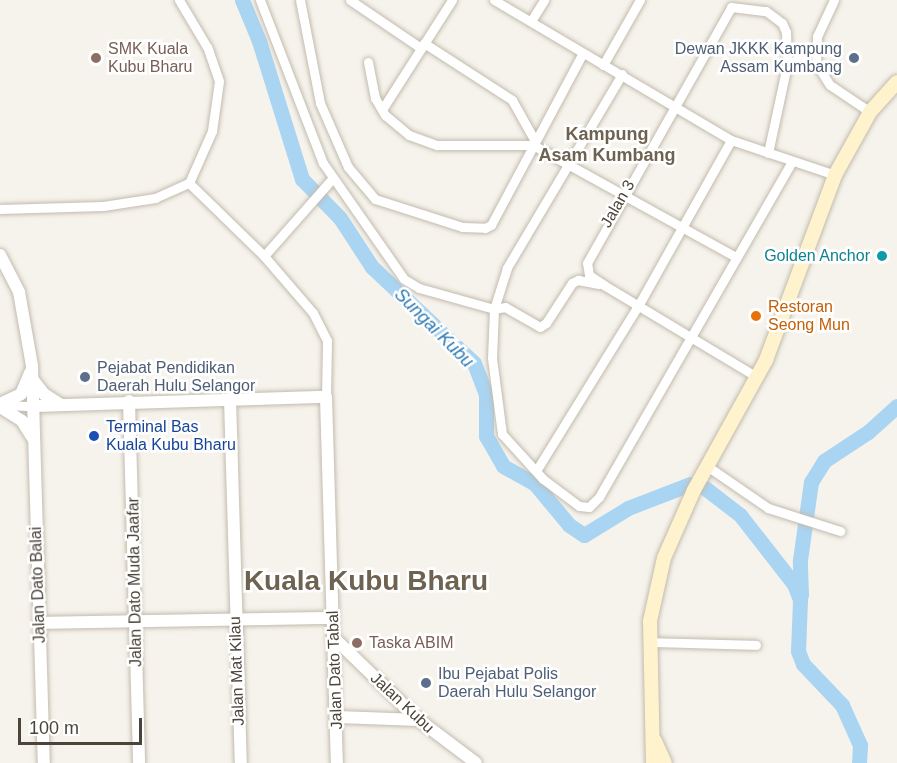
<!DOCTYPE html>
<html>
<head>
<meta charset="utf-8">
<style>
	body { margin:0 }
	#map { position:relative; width:897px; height:763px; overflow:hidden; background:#f6f3ec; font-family:Helvetica,sans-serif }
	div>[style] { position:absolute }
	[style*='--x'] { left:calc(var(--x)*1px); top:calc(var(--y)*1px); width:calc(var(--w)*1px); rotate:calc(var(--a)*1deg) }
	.river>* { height:15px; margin:-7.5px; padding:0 7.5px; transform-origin:7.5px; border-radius:7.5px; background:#a9d4f2 }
	.roads { filter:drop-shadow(0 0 2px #c2bbae) drop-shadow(0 0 2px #c2bbae) }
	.minor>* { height:9px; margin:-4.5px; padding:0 4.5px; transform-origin:4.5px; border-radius:4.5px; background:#fff }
	.tertiary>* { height:12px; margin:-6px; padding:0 6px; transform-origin:6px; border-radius:6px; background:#fff }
	.secondary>* { height:14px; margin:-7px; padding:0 7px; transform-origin:7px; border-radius:7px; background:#fff3cd }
	.dots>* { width:16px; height:16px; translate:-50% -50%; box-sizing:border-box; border:3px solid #fff; border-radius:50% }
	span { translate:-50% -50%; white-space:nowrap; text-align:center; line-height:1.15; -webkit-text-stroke:5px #fff; paint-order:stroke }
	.education-label { font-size:16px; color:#785e54 }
	.left { translate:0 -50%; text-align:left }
	.service-label { font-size:16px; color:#4e5e75 }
	.right { translate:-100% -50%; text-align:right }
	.street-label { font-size:16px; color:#4b4439 }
	.culture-label { font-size:16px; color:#0d838f }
	.food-label { font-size:16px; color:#c56008 }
	.transit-label { font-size:16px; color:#164399 }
	.neighbourhood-label { font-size:18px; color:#6e6250; font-weight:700 }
	.water-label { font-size:18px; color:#2e7ab2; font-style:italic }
	.town-label { font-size:28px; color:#6e6250; font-weight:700 }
	.scale { position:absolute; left:18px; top:718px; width:124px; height:27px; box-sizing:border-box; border:3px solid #4b4439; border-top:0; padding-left:8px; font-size:18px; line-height:21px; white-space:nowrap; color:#4b4439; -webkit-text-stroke:4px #fff; paint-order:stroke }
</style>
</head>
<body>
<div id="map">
	<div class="river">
		<i style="--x:242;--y:0;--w:44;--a:67.5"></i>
		<i style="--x:259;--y:41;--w:145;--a:72.7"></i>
		<i style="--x:302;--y:179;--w:54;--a:45.7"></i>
		<i style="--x:340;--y:218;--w:59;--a:56.9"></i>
		<i style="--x:372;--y:267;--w:140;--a:43.3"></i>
		<i style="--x:474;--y:363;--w:34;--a:69"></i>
		<i style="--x:486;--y:395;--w:41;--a:90"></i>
		<i style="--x:486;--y:436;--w:34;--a:60"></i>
		<i style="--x:503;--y:466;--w:37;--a:29"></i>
		<i style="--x:535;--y:484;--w:53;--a:50.3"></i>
		<i style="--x:569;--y:525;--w:18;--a:34"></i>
		<i style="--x:584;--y:535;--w:52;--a:-31.5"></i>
		<i style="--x:628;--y:508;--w:66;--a:-21.2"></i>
		<i style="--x:705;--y:488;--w:44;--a:37.6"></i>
		<i style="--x:740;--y:515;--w:88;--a:52"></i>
		<i style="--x:794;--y:584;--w:17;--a:69"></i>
		<i style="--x:800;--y:600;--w:51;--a:92.2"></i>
		<i style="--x:798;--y:651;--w:14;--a:69"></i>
		<i style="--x:803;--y:664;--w:57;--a:46.4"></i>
		<i style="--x:842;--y:705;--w:44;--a:65.8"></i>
		<i style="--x:860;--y:745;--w:18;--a:93"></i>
		<i style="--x:801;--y:595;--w:35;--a:-92"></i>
		<i style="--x:800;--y:560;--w:79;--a:-82"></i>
		<i style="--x:811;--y:482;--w:25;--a:-58"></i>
		<i style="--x:824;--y:461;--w:53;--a:-33.4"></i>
		<i style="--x:868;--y:432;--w:39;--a:-42"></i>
	</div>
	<div class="roads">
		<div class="minor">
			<i style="--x:260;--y:0;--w:175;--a:68.9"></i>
			<i style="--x:323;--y:163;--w:141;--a:55.1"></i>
			<i style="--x:404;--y:279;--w:17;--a:31"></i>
			<i style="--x:419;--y:288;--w:78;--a:15.6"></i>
			<i style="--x:494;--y:309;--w:11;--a:-10"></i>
			<i style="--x:505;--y:307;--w:40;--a:29.7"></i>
			<i style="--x:540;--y:327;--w:7;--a:-34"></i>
			<i style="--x:546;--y:323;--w:48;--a:-57"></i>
			<i style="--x:572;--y:283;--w:7;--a:-27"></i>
			<i style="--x:578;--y:280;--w:21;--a:11"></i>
			<i style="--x:300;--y:0;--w:105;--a:79"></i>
			<i style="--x:320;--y:103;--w:70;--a:66.4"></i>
			<i style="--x:348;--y:167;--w:42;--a:49.8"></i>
			<i style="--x:375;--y:199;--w:91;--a:17.8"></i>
			<i style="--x:462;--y:227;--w:23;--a:2"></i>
			<i style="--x:485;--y:228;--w:7;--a:-27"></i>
			<i style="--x:491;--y:225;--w:195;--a:-61.9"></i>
			<i style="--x:350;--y:0;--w:86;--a:34.1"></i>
			<i style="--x:494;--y:0;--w:275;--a:30.6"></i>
			<i style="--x:731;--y:140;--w:110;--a:18.6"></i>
			<i style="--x:834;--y:0;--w:40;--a:115"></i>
			<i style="--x:817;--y:36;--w:27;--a:92"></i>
			<i style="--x:816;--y:63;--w:26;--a:58"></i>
			<i style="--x:830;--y:85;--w:48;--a:34"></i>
			<i style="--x:531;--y:21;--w:25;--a:-58"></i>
			<i style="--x:424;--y:43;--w:105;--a:32.9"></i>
			<i style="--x:512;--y:100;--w:47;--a:60.7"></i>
			<i style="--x:368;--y:62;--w:37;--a:79"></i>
			<i style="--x:375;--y:98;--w:20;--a:60"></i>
			<i style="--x:385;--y:115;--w:31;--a:40"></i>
			<i style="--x:409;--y:135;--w:30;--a:20"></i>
			<i style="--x:437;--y:145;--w:96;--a:0"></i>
			<i style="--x:533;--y:145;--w:232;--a:28.9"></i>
			<i style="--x:603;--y:65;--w:75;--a:-60.4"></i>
			<i style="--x:787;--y:65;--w:31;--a:-29"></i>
			<i style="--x:622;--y:74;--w:226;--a:120.7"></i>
			<i style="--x:507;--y:268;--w:43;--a:107.6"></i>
			<i style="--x:494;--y:309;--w:49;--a:92.3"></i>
			<i style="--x:492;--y:358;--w:77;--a:82.5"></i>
			<i style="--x:502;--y:434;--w:61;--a:47.7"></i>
			<i style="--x:543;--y:479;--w:45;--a:36.9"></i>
			<i style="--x:579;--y:506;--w:10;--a:6"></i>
			<i style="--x:589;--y:507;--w:14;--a:-45"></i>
			<i style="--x:599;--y:497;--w:385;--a:-60.1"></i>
			<i style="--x:383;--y:108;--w:128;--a:-57.4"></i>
			<i style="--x:189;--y:183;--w:105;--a:44.2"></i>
			<i style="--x:264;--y:256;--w:75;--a:49.3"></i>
			<i style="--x:313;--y:313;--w:31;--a:63"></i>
			<i style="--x:327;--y:341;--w:56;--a:91"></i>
			<i style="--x:0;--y:209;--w:103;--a:-1.7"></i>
			<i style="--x:103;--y:206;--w:53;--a:-8.7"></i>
			<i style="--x:155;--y:198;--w:37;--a:-24"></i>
			<i style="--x:189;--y:183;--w:57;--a:-66.1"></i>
			<i style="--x:212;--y:131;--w:50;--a:-82"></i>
			<i style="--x:219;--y:81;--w:36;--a:-109"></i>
			<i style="--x:207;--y:47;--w:55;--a:-120.8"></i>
			<i style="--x:264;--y:256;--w:103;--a:-48.6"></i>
			<i style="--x:757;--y:377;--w:179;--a:-149"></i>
			<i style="--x:604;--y:285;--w:18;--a:-146"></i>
			<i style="--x:589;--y:275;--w:12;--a:-99"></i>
			<i style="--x:587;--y:263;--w:294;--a:-60.6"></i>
			<i style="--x:731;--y:7;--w:35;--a:7"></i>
			<i style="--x:766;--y:11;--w:20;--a:37"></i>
			<i style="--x:782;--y:23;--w:10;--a:66"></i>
			<i style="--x:786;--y:32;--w:33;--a:88"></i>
			<i style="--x:787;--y:65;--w:90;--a:102.2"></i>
			<i style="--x:1;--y:405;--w:34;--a:2"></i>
			<i style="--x:707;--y:466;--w:74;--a:34.5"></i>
			<i style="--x:768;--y:508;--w:76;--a:17.7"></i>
			<i style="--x:536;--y:471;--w:194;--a:-58.3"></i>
			<i style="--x:638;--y:306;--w:190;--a:-60.7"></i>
			<i style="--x:649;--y:642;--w:107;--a:1.6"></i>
		</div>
		<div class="tertiary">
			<i style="--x:0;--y:255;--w:42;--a:62.8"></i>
			<i style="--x:19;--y:292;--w:75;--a:80"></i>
			<i style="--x:32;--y:366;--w:397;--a:88.3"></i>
			<i style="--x:33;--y:380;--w:18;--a:52"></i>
			<i style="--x:44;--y:394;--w:20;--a:33"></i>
			<i style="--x:230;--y:399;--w:364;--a:88.3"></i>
			<i style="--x:129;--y:401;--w:362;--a:88.4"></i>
			<i style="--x:0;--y:404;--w:23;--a:-25"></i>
			<i style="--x:21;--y:394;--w:23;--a:-67"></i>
			<i style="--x:35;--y:406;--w:291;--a:-1.8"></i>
			<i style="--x:326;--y:397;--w:366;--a:88.3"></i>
			<i style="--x:0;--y:407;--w:26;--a:32"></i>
			<i style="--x:22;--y:421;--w:22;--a:58"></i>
			<i style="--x:40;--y:623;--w:292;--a:-1"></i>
			<i style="--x:333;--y:637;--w:120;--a:44"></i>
			<i style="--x:419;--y:720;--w:71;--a:37"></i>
			<i style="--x:337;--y:717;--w:82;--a:2.1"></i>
		</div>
		<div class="secondary">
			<i style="--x:655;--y:741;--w:24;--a:66"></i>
			<i style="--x:653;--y:763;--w:142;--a:-91.2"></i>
			<i style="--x:650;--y:621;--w:65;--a:-77.5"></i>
			<i style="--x:664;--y:558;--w:74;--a:-66.2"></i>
			<i style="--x:694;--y:490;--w:149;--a:-61"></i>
			<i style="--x:766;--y:360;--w:197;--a:-69.5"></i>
			<i style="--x:835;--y:175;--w:72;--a:-60.9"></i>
			<i style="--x:870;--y:112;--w:40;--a:-48"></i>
		</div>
	</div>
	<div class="dots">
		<i style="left:96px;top:58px;background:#8d6e63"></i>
		<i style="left:854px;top:58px;background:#5c6f8a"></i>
		<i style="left:882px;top:256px;background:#0f9aa8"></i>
		<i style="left:756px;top:316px;background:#e8710a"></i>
		<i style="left:85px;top:377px;background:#5c6f8a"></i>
		<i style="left:94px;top:436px;background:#1a4fb4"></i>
		<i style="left:357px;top:643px;background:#8d6e63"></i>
		<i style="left:426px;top:683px;background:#5c6f8a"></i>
	</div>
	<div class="education-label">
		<span class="left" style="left:108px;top:58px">SMK Kuala<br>Kubu Bharu</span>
		<span class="left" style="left:369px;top:643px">Taska ABIM</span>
	</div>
	<div class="service-label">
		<span class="right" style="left:842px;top:58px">Dewan JKKK Kampung<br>Assam Kumbang</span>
		<span class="left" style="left:97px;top:377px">Pejabat Pendidikan<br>Daerah Hulu Selangor</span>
		<span class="left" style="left:438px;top:683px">Ibu Pejabat Polis<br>Daerah Hulu Selangor</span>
	</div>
	<div class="street-label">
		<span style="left:618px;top:204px;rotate:-60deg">Jalan 3</span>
		<span style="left:135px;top:582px;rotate:-91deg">Jalan Dato Muda Jaafar</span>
		<span style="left:38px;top:585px;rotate:-92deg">Jalan Dato Balai</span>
		<span style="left:335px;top:670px;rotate:-92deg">Jalan Dato Tabal</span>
		<span style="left:237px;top:671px;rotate:-92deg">Jalan Mat Kilau</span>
		<span style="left:402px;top:703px;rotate:43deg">Jalan Kubu</span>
	</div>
	<div class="culture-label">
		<span class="right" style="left:870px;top:256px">Golden Anchor</span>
	</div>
	<div class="food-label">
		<span class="left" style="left:768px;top:316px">Restoran<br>Seong Mun</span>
	</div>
	<div class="transit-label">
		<span class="left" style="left:106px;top:436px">Terminal Bas<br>Kuala Kubu Bharu</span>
	</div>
	<div class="neighbourhood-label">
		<span style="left:607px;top:145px">Kampung<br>Asam Kumbang</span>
	</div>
	<div class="water-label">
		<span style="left:434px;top:328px;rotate:45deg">Sungai Kubu</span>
	</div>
	<div class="town-label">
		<span style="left:366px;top:581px">Kuala Kubu Bharu</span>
	</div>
	<div class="scale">100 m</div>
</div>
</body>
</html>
